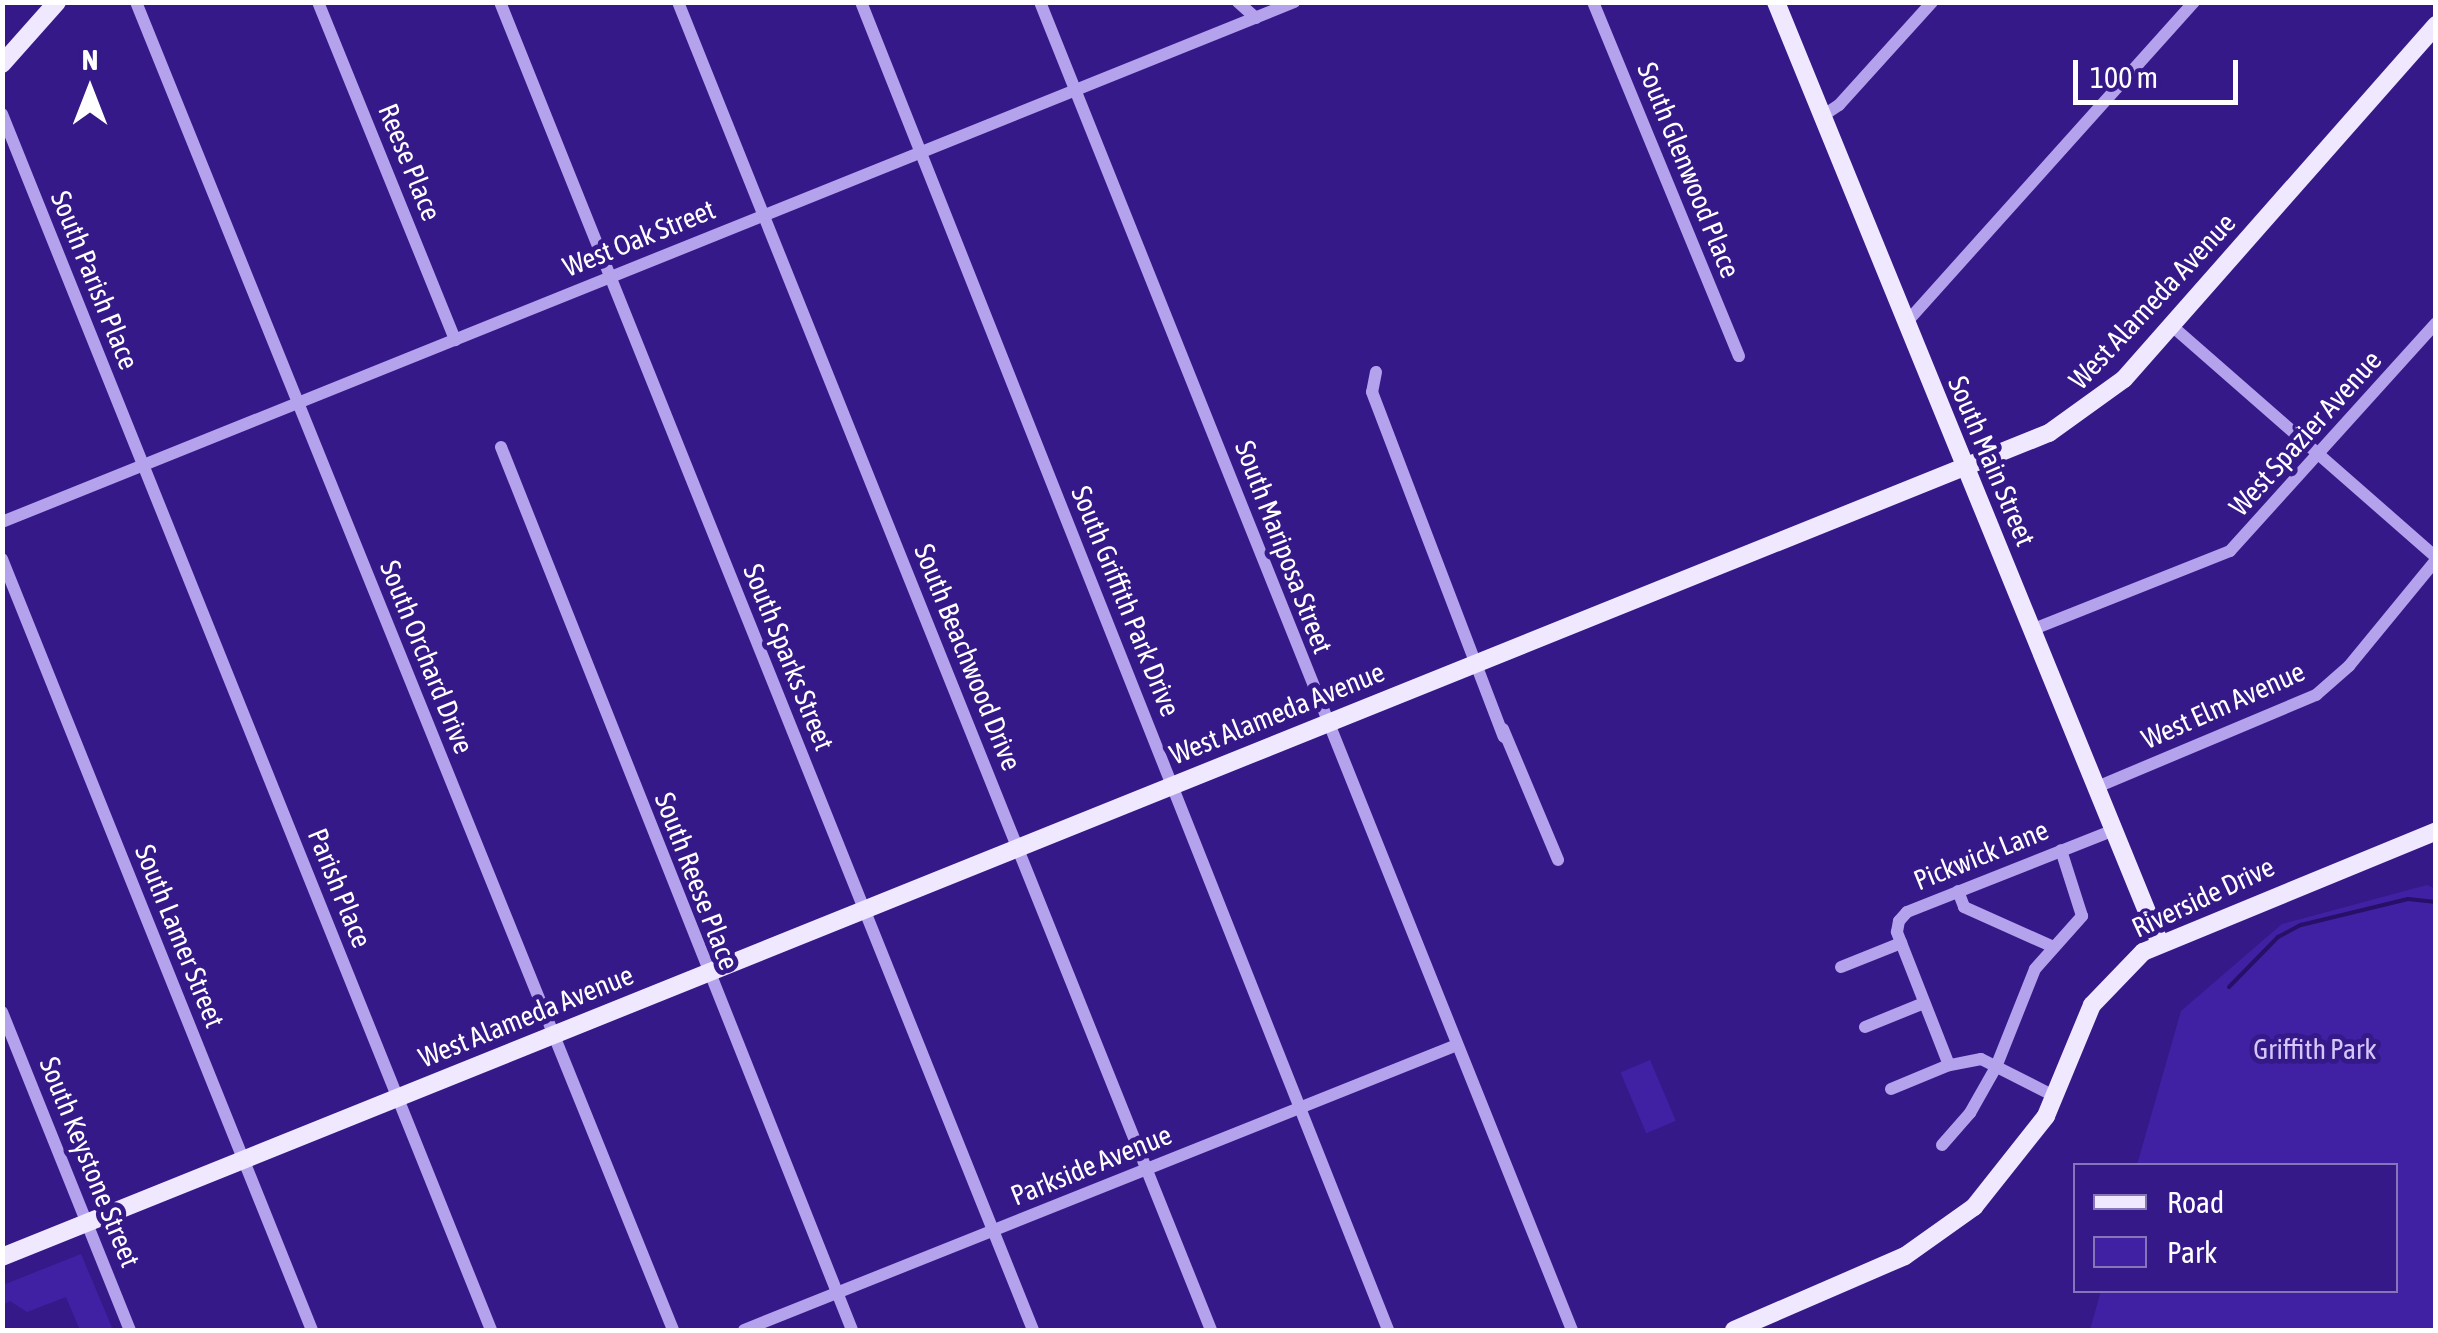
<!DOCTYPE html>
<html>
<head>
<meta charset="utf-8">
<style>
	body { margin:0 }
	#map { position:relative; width:2438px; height:1333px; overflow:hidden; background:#351989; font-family:"Asap Condensed",sans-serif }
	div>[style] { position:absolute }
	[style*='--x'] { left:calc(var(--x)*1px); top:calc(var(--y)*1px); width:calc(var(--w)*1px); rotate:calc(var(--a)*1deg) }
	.green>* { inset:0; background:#4021a3; transform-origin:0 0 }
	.stream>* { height:4px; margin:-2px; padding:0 2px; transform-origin:2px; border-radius:2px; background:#271067 }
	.minor>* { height:12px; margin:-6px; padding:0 6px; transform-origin:6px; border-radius:6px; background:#b4a2ed }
	.major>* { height:18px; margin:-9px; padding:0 9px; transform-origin:9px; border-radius:9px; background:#efe8ff }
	span { translate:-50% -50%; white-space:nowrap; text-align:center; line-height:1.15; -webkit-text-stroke:10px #351989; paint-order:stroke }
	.street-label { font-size:28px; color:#fff }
	.park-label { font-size:28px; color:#d3c7fa }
	.frame { position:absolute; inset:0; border:5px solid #fff; pointer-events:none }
	.legend { position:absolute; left:2073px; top:1163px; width:325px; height:130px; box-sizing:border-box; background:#351989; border:2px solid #8675b8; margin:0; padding:12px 18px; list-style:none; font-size:30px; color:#fff }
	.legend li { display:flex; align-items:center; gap:20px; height:50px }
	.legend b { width:50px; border:2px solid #8675b8 }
	.north { position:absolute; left:40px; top:40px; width:100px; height:100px; -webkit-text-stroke:8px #351989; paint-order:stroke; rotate:0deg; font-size:28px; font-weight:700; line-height:40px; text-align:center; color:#fff }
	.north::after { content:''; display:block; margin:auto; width:35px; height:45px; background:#fff; clip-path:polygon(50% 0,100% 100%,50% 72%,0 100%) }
	.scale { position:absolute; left:2073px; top:60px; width:165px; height:45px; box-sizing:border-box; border:5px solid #fff; border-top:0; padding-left:12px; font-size:30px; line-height:35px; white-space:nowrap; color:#fff; -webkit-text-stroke:8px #351989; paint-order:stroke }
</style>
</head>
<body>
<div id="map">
	<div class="green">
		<i style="clip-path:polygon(2427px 885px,2436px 889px,2435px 1330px,2090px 1330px,2101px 1291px,2396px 1290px,2396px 1166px,2137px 1165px,2181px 1011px,2282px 924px)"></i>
		<i style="left:1650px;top:1060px;width:66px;height:32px;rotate:67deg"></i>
		<i style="clip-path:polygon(81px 1254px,113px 1330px,80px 1330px,66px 1297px,27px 1312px,10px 1301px,3px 1305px,3px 1285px)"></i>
	</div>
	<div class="stream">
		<i style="--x:2229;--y:987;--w:70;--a:-45.6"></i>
		<i style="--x:2278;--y:937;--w:26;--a:-28"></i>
		<i style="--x:2301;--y:925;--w:110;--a:-13.7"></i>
		<i style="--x:2408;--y:899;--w:28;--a:6"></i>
	</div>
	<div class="minor">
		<i style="--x:136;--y:2;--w:1432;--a:67.98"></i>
		<i style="--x:318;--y:2;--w:365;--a:67.9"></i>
		<i style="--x:500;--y:2;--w:1431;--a:68.13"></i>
		<i style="--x:678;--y:2;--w:1431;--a:68.13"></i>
		<i style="--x:861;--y:2;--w:1429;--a:68.35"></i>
		<i style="--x:1040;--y:2;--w:1431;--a:68.17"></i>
		<i style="--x:1238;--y:2;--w:24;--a:42"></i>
		<i style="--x:1593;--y:2;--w:383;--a:67.6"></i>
		<i style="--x:2;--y:114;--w:1311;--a:68.09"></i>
		<i style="--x:1821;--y:117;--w:22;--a:-34"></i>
		<i style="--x:1839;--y:105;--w:139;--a:-47.9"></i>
		<i style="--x:1905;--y:324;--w:433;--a:-48.1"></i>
		<i style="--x:2172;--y:326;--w:351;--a:41.2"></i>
		<i style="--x:1376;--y:372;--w:20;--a:101"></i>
		<i style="--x:1372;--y:392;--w:369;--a:69.1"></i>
		<i style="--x:501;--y:447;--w:950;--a:68.32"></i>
		<i style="--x:2;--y:522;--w:1393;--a:-21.92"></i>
		<i style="--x:2;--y:559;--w:831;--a:68.1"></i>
		<i style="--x:2034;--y:629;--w:211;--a:-21.7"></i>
		<i style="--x:2230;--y:551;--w:307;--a:-47.9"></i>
		<i style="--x:1503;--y:729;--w:142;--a:67.2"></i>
		<i style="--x:2097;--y:787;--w:238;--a:-22.8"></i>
		<i style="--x:2316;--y:695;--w:44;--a:-41.3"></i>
		<i style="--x:2349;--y:666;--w:137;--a:-50.6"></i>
		<i style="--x:1958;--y:891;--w:17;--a:69"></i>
		<i style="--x:1964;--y:907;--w:95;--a:24.1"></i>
		<i style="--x:1841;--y:967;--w:65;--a:-21.8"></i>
		<i style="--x:2;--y:1012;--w:343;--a:68.1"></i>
		<i style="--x:1865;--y:1027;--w:64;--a:-22.1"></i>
		<i style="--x:1891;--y:1089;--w:63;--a:-22.5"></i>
		<i style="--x:2056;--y:1097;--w:84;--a:-153.1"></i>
		<i style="--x:1981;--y:1059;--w:33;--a:169"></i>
		<i style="--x:1949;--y:1065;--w:143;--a:-111.4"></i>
		<i style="--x:1897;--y:932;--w:11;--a:-80"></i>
		<i style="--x:1899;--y:921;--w:12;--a:-48"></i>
		<i style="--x:1907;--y:912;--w:223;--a:-21.6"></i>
		<i style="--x:1942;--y:1145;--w:43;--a:-48.8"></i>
		<i style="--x:1970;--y:1113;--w:53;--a:-60.5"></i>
		<i style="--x:1996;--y:1067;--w:105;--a:-68.3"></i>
		<i style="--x:2035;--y:969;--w:71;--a:-48.4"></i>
		<i style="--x:2082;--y:916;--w:69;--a:-107.7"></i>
		<i style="--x:744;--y:1330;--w:768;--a:-21.79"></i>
	</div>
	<div class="major">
		<i style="--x:1776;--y:2;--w:1014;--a:67.81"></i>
		<i style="--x:2;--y:64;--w:83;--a:-48.4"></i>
		<i style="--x:2;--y:1257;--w:2207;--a:-21.93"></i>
		<i style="--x:2049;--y:433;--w:92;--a:-35.8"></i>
		<i style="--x:2124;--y:379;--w:472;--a:-48.6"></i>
		<i style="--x:1734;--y:1330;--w:186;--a:-23.4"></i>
		<i style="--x:1905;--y:1256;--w:85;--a:-35.4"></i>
		<i style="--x:1974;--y:1207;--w:116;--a:-51.6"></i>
		<i style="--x:2046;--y:1116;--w:120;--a:-67.5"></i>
		<i style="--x:2092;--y:1005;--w:74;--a:-46.1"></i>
		<i style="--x:2143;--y:952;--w:317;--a:-22.4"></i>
	</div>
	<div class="street-label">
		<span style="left:410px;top:162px;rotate:68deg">Reese Place</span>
		<span style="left:1689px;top:170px;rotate:68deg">South Glenwood Place</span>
		<span style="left:639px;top:238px;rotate:-22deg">West Oak Street</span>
		<span style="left:95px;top:280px;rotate:68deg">South Parish Place</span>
		<span style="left:2152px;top:301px;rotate:-47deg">West Alameda Avenue</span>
		<span style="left:2305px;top:433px;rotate:-48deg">West Spazier Avenue</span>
		<span style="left:1992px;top:461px;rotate:67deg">South Main Street</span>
		<span style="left:1284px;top:547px;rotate:69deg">South Mariposa Street</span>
		<span style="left:1126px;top:601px;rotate:68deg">South Griffith Park Drive</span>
		<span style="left:427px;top:657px;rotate:68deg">South Orchard Drive</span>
		<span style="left:789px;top:657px;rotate:68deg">South Sparks Street</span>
		<span style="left:968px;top:657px;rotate:68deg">South Beachwood Drive</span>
		<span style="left:2223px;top:705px;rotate:-24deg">West Elm Avenue</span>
		<span style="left:1277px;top:713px;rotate:-22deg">West Alameda Avenue</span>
		<span style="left:1981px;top:855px;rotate:-22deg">Pickwick Lane</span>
		<span style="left:697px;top:881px;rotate:69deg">South Reese Place</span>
		<span style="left:340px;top:888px;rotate:68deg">Parish Place</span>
		<span style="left:2203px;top:897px;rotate:-25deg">Riverside Drive</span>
		<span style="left:180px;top:936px;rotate:68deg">South Lamer Street</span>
		<span style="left:526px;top:1016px;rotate:-22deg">West Alameda Avenue</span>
		<span style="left:90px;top:1162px;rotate:68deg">South Keystone Street</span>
		<span style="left:1091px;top:1165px;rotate:-22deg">Parkside Avenue</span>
	</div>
	<div class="park-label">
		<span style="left:2315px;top:1049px">Griffith Park</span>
	</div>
	<div class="frame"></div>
	<ul class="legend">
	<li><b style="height:12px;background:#efe8ff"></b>Road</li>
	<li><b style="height:28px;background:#4021a3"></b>Park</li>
	</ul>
	<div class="north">N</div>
	<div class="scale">100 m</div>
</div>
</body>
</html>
